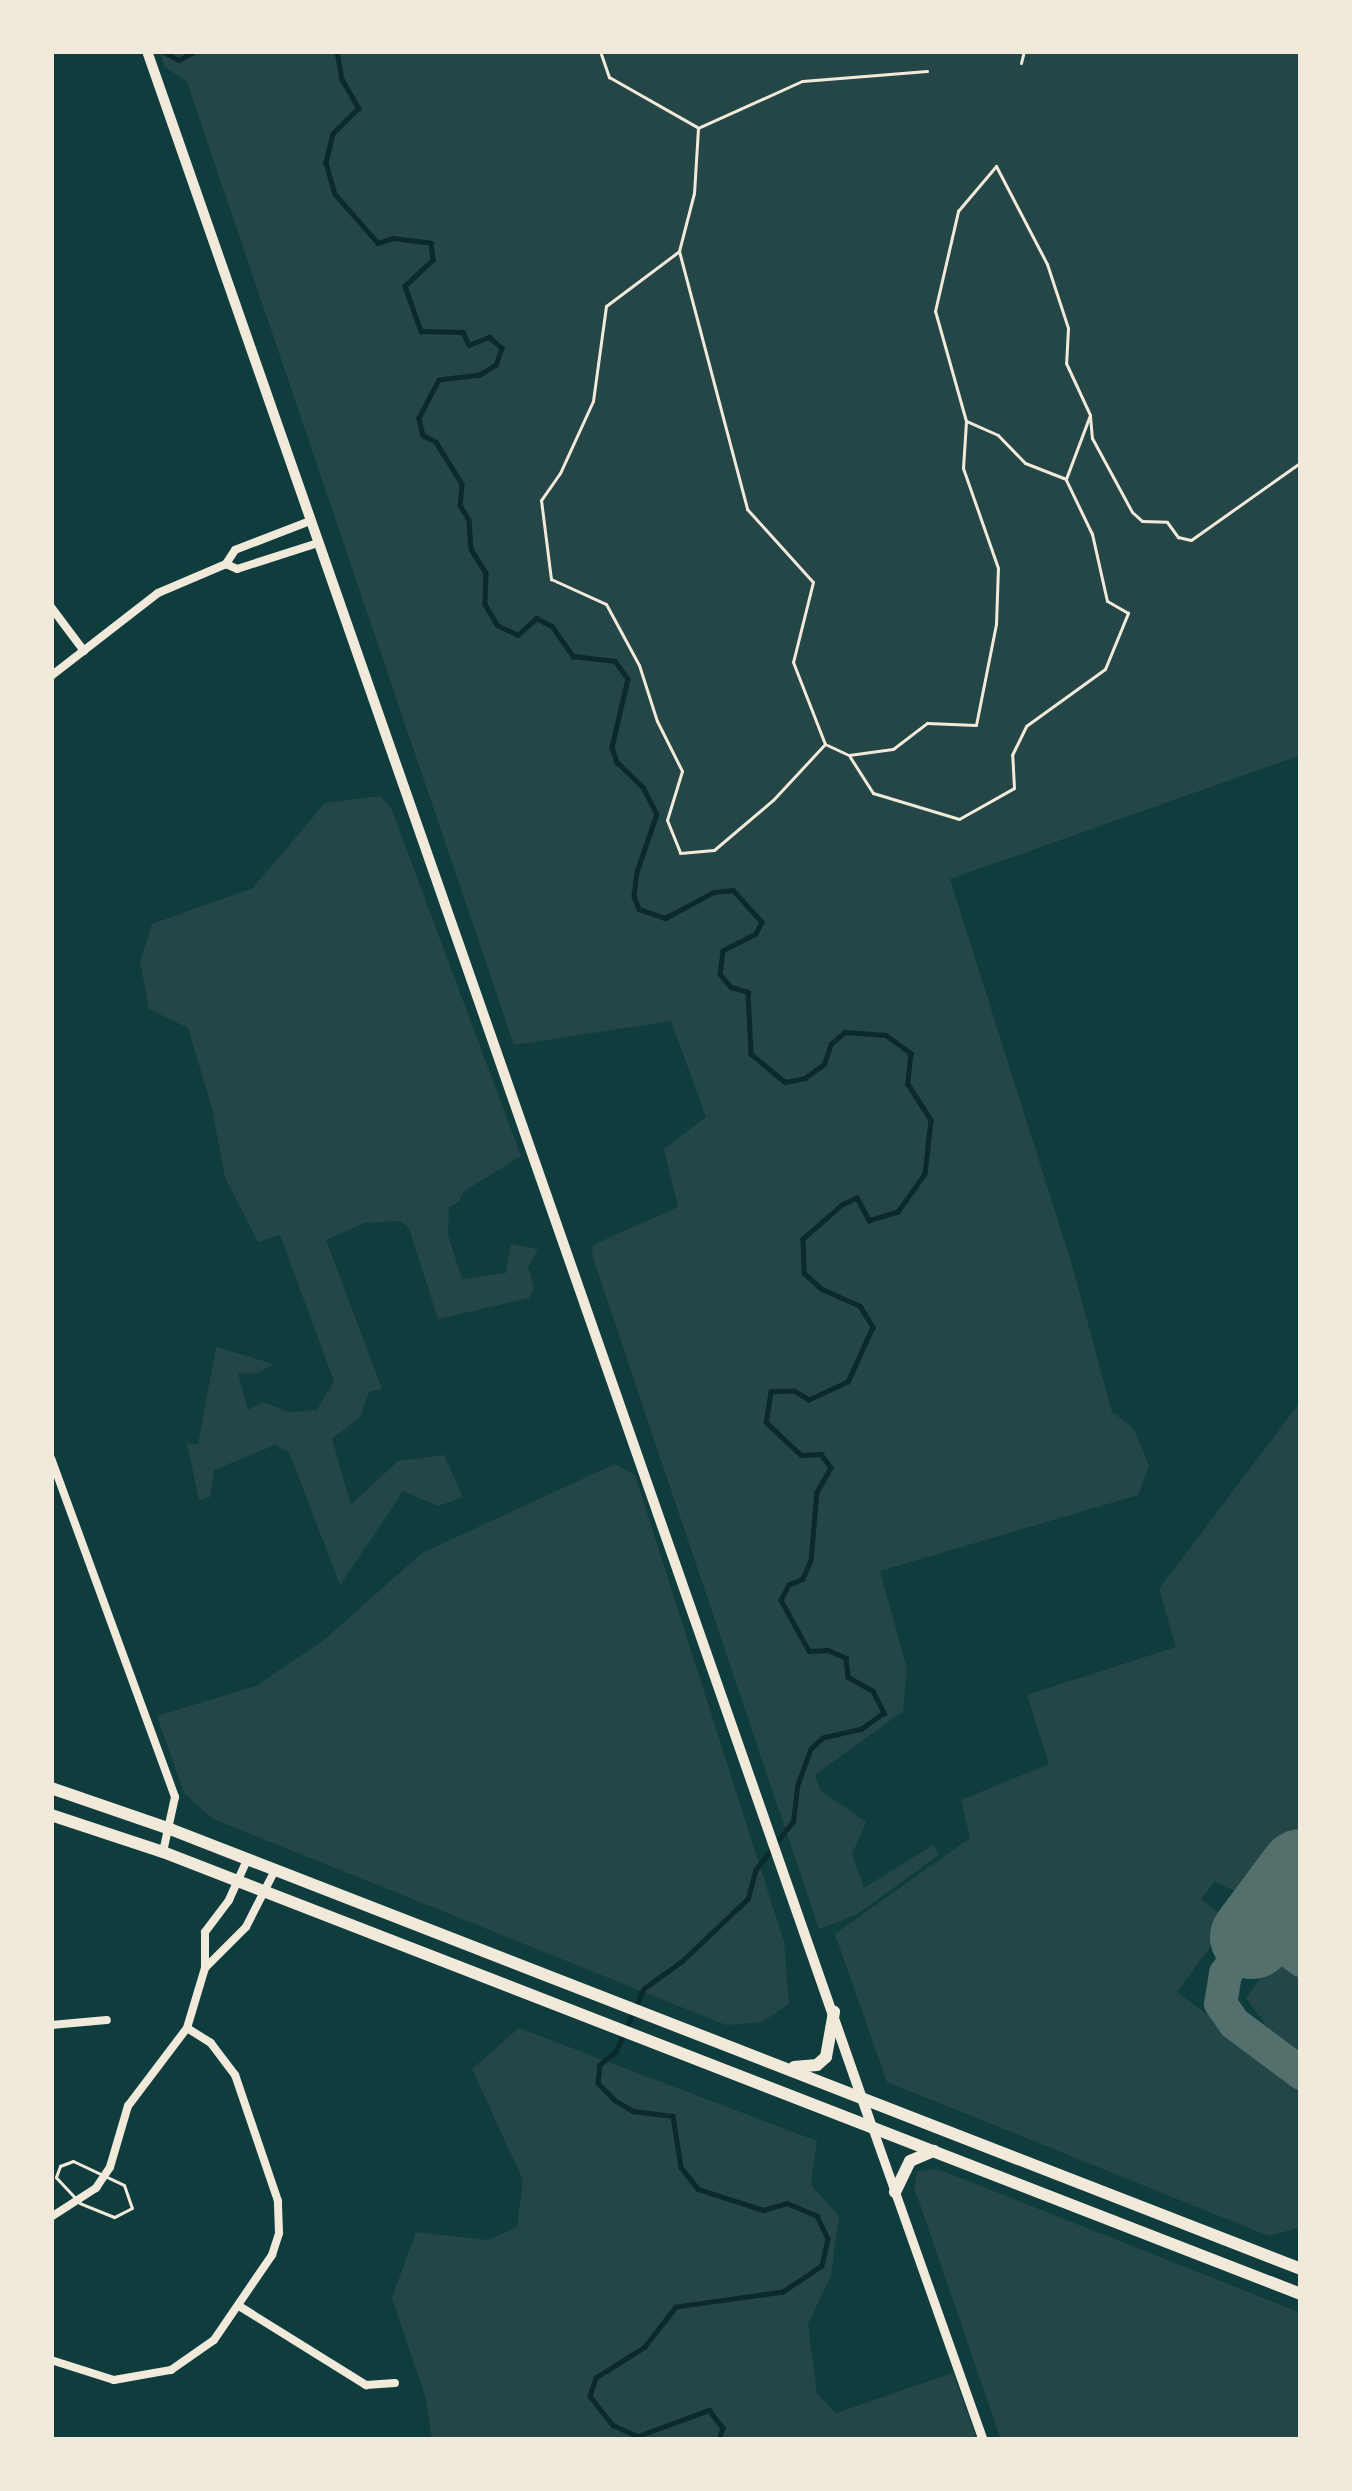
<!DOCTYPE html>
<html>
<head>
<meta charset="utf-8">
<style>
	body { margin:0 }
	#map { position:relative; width:1352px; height:2491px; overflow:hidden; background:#0f3d3e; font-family:Arial,sans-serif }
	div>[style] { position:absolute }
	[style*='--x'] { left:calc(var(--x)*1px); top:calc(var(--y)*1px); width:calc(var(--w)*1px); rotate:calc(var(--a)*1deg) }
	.green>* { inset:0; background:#244646 }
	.stream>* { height:4.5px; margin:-2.25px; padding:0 2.25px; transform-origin:2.25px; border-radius:2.25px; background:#0a2a2b }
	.taxiway>* { height:33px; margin:-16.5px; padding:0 16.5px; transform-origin:16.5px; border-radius:16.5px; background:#53706d }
	.runway>* { height:84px; margin:-42px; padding:0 42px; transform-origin:42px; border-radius:42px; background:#53706d }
	.path>* { height:3px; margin:-1.5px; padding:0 1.5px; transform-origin:1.5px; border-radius:1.5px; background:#f1e9da }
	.service>* { height:3px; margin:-1.5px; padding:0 1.5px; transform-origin:1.5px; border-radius:1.5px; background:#f1e9da }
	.minor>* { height:8px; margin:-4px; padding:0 4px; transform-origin:4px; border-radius:4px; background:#f1e9da }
	.tertiary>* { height:9px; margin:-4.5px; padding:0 4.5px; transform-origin:4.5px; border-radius:4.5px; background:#f1e9da }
	.secondary>* { height:10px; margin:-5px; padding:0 5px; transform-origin:5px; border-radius:5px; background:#f1e9da }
	.primary>* { height:12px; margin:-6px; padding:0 6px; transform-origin:6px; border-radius:6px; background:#f1e9da }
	span { translate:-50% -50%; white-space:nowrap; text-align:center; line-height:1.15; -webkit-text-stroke:12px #f1e9da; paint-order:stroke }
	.frame { position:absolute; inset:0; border:54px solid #f1e9da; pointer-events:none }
</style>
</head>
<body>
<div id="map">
	<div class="green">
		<i style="clip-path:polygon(160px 51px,1301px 51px,1301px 755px,950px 879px,1072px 1265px,1112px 1412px,1134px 1429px,1149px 1466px,1138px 1495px,880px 1571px,907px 1669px,903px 1711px,815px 1775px,820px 1790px,866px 1822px,852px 1854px,864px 1888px,933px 1845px,939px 1855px,856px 1915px,819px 1929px,592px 1255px,593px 1245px,678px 1207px,664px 1149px,706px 1117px,671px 1021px,514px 1045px,187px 82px,164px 66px)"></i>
		<i style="clip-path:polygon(380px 796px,391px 808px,521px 1156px,463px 1192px,459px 1202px,449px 1207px,448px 1235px,462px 1279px,506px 1273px,511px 1244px,538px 1249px,528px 1267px,534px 1287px,529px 1298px,438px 1319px,409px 1228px,401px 1221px,364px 1223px,326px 1240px,382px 1389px,369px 1392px,360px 1417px,332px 1439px,351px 1505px,398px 1461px,444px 1455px,463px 1497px,438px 1506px,403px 1491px,340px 1585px,289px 1452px,275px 1445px,214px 1470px,210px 1497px,199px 1500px,187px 1443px,198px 1445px,216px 1347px,274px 1364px,255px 1374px,238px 1373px,248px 1410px,263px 1402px,289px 1412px,317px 1410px,334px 1381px,280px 1235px,258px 1242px,225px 1178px,212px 1108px,188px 1028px,149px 1009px,140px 962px,152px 924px,253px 888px,325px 803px)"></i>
		<i style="clip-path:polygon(1301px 1401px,1301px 1825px,1256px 1885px,1235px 1891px,1214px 1882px,1201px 1899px,1229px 1921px,1177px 1992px,1301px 2085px,1301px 2227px,1269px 2236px,887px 2082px,835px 1934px,970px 1838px,961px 1800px,1049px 1764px,1027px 1695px,1176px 1647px,1159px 1589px)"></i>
		<i style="clip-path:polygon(615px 1464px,635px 1475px,784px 1942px,789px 2004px,762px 2022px,726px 2025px,213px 1819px,184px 1793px,157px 1716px,256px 1686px,324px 1640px,422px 1553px)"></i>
		<i style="clip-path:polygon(1277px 1957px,1301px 1975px,1301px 2055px,1272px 2033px,1246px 1998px)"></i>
		<i style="clip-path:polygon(519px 2028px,817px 2141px,811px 2185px,839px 2216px,831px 2275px,808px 2324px,817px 2394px,836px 2413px,953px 2373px,977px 2440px,432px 2440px,426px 2399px,392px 2298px,416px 2232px,488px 2240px,517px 2227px,523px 2180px,472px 2069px)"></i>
		<i style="clip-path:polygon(938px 2169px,1301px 2313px,1301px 2440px,1001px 2440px,914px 2187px,917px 2171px)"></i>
	</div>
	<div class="stream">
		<i style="--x:162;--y:51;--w:19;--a:28"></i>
		<i style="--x:179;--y:60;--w:19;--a:-28"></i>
		<i style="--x:337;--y:51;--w:28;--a:80"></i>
		<i style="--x:342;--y:79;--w:34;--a:60"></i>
		<i style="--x:359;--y:108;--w:37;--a:135"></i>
		<i style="--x:333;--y:134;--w:30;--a:104"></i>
		<i style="--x:326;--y:163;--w:32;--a:74"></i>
		<i style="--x:335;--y:194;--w:65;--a:48.7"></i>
		<i style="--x:378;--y:243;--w:16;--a:-18"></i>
		<i style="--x:393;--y:238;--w:38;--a:7"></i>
		<i style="--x:431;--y:243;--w:17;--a:83"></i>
		<i style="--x:433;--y:260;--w:38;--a:137"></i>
		<i style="--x:405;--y:286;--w:48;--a:70.4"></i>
		<i style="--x:421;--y:331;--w:42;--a:1.4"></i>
		<i style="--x:463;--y:332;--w:14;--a:65"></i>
		<i style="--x:469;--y:345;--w:22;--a:-22"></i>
		<i style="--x:489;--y:337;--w:17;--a:40"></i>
		<i style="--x:502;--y:348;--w:18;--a:109"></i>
		<i style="--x:496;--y:365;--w:19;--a:148"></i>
		<i style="--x:480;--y:375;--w:41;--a:173"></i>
		<i style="--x:439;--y:380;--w:43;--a:117.8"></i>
		<i style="--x:419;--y:418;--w:17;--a:77"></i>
		<i style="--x:423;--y:435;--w:15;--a:28"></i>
		<i style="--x:436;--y:442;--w:49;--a:58.2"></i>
		<i style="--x:462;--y:484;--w:21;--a:95"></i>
		<i style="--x:460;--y:505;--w:17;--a:59"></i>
		<i style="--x:469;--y:520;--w:29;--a:86"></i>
		<i style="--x:471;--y:549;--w:28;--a:58"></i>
		<i style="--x:486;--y:573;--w:31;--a:92"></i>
		<i style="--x:485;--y:604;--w:24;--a:60"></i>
		<i style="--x:497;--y:625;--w:23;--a:25"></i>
		<i style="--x:518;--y:635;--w:25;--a:-43"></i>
		<i style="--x:536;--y:618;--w:18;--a:27"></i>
		<i style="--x:552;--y:626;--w:37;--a:55"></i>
		<i style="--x:573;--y:656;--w:42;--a:6.8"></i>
		<i style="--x:615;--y:661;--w:22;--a:54"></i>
		<i style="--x:628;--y:679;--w:70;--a:103.2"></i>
		<i style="--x:612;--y:747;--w:16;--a:72"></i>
		<i style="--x:617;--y:762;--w:36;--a:44"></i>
		<i style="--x:643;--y:787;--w:30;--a:63"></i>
		<i style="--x:657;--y:814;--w:61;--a:109"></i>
		<i style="--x:637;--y:872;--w:24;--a:97"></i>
		<i style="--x:634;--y:896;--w:14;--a:69"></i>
		<i style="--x:639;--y:909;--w:28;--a:19"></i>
		<i style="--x:665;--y:918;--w:55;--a:-28"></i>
		<i style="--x:714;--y:892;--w:19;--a:-6"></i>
		<i style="--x:733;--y:890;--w:43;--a:47.8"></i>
		<i style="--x:762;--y:922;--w:13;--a:117"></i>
		<i style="--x:756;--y:934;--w:37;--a:153"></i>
		<i style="--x:723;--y:951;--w:23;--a:97"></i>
		<i style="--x:720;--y:974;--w:17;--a:50"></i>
		<i style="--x:731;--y:987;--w:18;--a:16"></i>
		<i style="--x:748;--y:992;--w:62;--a:87.2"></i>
		<i style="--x:751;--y:1054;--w:44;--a:39.5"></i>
		<i style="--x:785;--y:1082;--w:20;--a:-11"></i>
		<i style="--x:805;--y:1078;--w:24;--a:-36"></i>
		<i style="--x:824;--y:1064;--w:21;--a:-71"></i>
		<i style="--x:831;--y:1044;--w:18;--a:-41"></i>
		<i style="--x:845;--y:1032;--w:41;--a:4.2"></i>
		<i style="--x:886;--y:1035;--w:31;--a:36"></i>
		<i style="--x:911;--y:1053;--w:31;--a:96"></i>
		<i style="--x:908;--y:1084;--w:43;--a:57.4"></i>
		<i style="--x:931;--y:1120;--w:54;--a:96.3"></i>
		<i style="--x:925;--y:1174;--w:47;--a:125.4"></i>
		<i style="--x:898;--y:1212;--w:30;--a:163"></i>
		<i style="--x:869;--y:1221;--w:26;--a:-118"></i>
		<i style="--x:857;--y:1198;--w:17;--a:155"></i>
		<i style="--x:842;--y:1205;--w:52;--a:138.9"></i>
		<i style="--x:803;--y:1239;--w:34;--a:88"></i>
		<i style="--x:804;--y:1273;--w:24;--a:42"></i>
		<i style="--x:822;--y:1289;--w:42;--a:24.1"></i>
		<i style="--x:860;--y:1306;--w:25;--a:58"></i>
		<i style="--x:873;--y:1327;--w:60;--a:114.4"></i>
		<i style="--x:848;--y:1382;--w:43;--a:155.2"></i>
		<i style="--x:809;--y:1400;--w:17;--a:-149"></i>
		<i style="--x:794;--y:1391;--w:23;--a:178"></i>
		<i style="--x:771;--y:1392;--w:30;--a:99"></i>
		<i style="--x:766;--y:1422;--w:48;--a:43.3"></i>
		<i style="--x:801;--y:1455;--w:20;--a:-3"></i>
		<i style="--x:821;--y:1454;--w:17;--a:54"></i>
		<i style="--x:831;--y:1468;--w:28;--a:120"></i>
		<i style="--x:817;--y:1492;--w:68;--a:95"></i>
		<i style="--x:811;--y:1560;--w:21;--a:113"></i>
		<i style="--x:803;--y:1579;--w:15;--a:157"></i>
		<i style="--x:789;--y:1585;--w:17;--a:118"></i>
		<i style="--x:781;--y:1600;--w:58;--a:61.2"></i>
		<i style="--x:809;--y:1651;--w:19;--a:-3"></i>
		<i style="--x:828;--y:1650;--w:20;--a:24"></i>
		<i style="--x:846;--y:1658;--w:19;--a:84"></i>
		<i style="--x:848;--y:1677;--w:29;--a:29"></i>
		<i style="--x:873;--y:1691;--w:25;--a:63"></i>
		<i style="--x:884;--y:1713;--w:27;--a:144"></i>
		<i style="--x:862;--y:1729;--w:40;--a:167"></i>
		<i style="--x:823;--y:1738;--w:16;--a:137"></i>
		<i style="--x:811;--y:1749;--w:37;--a:110"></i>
		<i style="--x:798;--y:1784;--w:38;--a:97"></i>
		<i style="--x:793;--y:1822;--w:61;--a:127.6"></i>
		<i style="--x:756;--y:1870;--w:30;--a:105"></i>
		<i style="--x:748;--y:1899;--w:90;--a:136.4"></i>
		<i style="--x:683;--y:1961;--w:48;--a:144.3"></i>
		<i style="--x:644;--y:1989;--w:69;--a:114"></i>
		<i style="--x:616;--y:2052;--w:21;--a:141"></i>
		<i style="--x:600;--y:2065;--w:18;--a:96"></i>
		<i style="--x:598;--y:2083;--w:25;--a:45"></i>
		<i style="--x:616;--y:2101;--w:20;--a:30"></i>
		<i style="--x:633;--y:2111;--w:40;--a:7.1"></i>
		<i style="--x:673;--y:2116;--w:52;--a:81.1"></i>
		<i style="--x:681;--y:2167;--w:28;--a:52"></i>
		<i style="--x:698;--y:2189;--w:68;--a:17.9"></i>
		<i style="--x:763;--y:2210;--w:25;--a:-16"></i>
		<i style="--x:787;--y:2203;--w:33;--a:23"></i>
		<i style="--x:817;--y:2216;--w:25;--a:64"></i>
		<i style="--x:828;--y:2239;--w:28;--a:103"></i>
		<i style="--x:822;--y:2266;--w:47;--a:146.3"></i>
		<i style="--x:783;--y:2292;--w:108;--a:172"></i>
		<i style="--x:676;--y:2307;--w:51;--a:127.8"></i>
		<i style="--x:645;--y:2347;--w:58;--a:147.7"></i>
		<i style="--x:596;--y:2378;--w:19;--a:108"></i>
		<i style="--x:590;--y:2396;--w:37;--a:52"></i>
		<i style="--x:613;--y:2425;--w:27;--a:24"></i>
		<i style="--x:638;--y:2436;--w:76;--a:-20.1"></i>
		<i style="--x:709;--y:2410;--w:23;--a:52"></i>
		<i style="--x:723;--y:2428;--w:13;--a:108"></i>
	</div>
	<div class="taxiway">
		<i style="--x:1258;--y:1928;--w:54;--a:36.7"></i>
		<i style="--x:1252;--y:1937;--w:45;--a:126.9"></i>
		<i style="--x:1225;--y:1973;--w:30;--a:99"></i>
		<i style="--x:1220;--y:2003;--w:24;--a:55"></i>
		<i style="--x:1234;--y:2023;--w:84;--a:36.7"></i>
	</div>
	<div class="runway">
		<i style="--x:1252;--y:1937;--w:82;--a:-53.4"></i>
	</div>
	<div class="path">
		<i style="--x:600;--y:51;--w:28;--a:71"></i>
		<i style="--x:609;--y:77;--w:101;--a:29.6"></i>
		<i style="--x:1021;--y:63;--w:12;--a:-76"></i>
		<i style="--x:927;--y:71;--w:125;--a:175.4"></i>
		<i style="--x:802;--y:81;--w:114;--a:155.7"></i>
		<i style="--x:698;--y:128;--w:65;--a:93.5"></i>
		<i style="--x:694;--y:193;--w:60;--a:104.5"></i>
		<i style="--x:679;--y:251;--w:267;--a:75.2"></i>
		<i style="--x:747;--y:509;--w:98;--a:47.9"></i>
		<i style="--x:813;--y:582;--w:82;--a:104"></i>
		<i style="--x:793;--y:662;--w:88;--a:68.7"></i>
		<i style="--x:825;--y:744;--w:26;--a:25"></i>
		<i style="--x:849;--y:755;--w:44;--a:-7.8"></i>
		<i style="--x:893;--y:749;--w:43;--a:-37.4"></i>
		<i style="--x:927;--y:723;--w:49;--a:2.3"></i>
		<i style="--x:976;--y:725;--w:103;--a:-78.8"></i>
		<i style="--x:996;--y:624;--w:56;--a:-88"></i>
		<i style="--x:998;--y:568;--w:106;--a:-109.3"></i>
		<i style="--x:963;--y:468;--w:47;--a:-86.3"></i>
		<i style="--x:966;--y:421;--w:114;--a:-105.7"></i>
		<i style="--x:935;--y:311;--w:103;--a:-77"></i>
		<i style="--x:958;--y:211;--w:59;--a:-49.8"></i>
		<i style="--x:996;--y:166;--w:110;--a:62.5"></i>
		<i style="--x:1047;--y:264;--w:67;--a:71.8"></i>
		<i style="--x:1068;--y:328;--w:35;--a:93"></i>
		<i style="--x:1066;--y:363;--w:57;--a:65.2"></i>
		<i style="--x:1090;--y:415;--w:68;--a:110.6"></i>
		<i style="--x:1066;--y:479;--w:44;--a:-158.7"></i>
		<i style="--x:1025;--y:463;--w:39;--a:-134"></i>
		<i style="--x:998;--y:435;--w:35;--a:-156"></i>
		<i style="--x:678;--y:252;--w:90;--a:143.1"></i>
		<i style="--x:606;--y:306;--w:96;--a:97.8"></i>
		<i style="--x:593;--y:401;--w:79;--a:114.6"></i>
		<i style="--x:560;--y:473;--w:33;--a:125"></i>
		<i style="--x:541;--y:500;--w:80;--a:82.8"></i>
		<i style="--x:551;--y:579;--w:60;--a:24.4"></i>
		<i style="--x:606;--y:604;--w:69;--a:61.6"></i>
		<i style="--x:639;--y:665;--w:59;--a:72.2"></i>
		<i style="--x:657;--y:721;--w:56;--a:63.4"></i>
		<i style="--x:682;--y:771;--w:51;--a:107"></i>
		<i style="--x:667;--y:820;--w:35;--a:68"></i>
		<i style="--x:680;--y:853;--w:34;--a:-5"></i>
		<i style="--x:714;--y:850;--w:77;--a:-40.3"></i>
		<i style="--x:773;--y:800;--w:76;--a:-47.1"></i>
		<i style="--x:1090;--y:416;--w:22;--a:85"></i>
		<i style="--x:1092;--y:438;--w:84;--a:61.6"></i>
		<i style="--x:1132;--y:512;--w:13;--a:42"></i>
		<i style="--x:1142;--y:521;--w:25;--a:2"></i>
		<i style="--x:1167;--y:522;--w:19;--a:54"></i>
		<i style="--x:1178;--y:537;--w:13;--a:13"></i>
		<i style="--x:1191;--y:540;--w:135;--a:-35.3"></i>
		<i style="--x:850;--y:757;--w:43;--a:57.4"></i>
		<i style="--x:873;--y:793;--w:90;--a:16.8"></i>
		<i style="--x:959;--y:819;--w:63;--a:-29.4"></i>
		<i style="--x:1014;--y:788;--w:33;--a:-93"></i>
		<i style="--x:1012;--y:755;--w:32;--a:-64"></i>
		<i style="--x:1026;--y:726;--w:97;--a:-35.8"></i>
		<i style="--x:1105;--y:669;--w:61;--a:-67.7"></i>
		<i style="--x:1128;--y:613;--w:24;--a:-150"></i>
		<i style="--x:1107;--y:601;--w:69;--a:-102.6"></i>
		<i style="--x:1092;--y:534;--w:60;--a:-115.7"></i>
	</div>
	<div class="service">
		<i style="--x:73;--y:2161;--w:56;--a:25.2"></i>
		<i style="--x:124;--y:2185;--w:24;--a:71"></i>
		<i style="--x:132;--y:2208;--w:20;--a:153"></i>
		<i style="--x:114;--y:2217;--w:37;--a:-158"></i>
		<i style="--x:80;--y:2203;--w:35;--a:-133"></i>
		<i style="--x:56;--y:2177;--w:12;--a:-70"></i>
		<i style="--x:60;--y:2166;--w:14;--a:-21"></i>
	</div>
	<div class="minor">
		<i style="--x:310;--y:521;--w:80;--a:158.9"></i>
		<i style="--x:235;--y:550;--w:17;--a:123"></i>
		<i style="--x:226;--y:564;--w:12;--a:24"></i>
		<i style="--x:237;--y:569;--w:85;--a:-17.8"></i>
		<i style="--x:51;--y:607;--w:55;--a:53.1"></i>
		<i style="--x:51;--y:676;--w:135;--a:-37.8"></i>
		<i style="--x:158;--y:593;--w:74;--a:-23.1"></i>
		<i style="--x:51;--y:1458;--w:361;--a:69.9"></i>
		<i style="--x:175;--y:1797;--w:56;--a:102.3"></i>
		<i style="--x:205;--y:1968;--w:58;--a:-45"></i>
		<i style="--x:246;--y:1927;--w:64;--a:-63"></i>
		<i style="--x:51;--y:2025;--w:56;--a:-5.1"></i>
		<i style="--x:51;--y:2217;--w:54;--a:-32.8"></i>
		<i style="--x:96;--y:2188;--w:25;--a:-56"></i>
		<i style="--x:110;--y:2167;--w:64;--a:-73.6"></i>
		<i style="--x:128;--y:2106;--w:98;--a:-52.9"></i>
		<i style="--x:187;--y:2028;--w:63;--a:-73.3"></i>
		<i style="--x:205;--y:1968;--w:36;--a:-90"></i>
		<i style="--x:205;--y:1932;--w:40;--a:-53"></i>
		<i style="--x:229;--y:1900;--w:44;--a:-65.8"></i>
		<i style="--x:239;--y:2306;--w:150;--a:31.9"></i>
		<i style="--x:366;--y:2385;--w:29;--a:-4"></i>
		<i style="--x:51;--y:2360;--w:66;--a:17.6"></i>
		<i style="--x:114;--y:2380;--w:58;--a:-10"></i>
		<i style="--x:171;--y:2370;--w:52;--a:-34.9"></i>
		<i style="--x:214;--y:2340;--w:103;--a:-55.7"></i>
		<i style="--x:272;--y:2255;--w:23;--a:-72"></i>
		<i style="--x:279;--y:2233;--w:32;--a:-92"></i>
		<i style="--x:278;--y:2201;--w:133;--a:-108.8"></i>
		<i style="--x:235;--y:2075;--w:40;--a:-127"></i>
		<i style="--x:211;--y:2043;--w:28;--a:-148"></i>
	</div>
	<div class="tertiary">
		<i style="--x:872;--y:2127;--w:332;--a:70.5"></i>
	</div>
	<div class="secondary">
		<i style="--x:147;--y:51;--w:2199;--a:70.75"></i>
	</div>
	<div class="primary">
		<i style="--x:51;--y:1788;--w:126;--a:19"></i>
		<i style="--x:170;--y:1829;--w:1214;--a:21.26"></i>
		<i style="--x:51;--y:1815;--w:118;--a:18.3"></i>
		<i style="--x:163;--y:1852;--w:1221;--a:21.23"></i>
		<i style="--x:794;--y:2067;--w:23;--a:-5"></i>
		<i style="--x:817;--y:2065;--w:12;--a:-42"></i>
		<i style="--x:826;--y:2057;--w:46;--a:-79.9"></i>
		<i style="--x:895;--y:2192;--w:34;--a:-64"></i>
		<i style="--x:910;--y:2161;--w:26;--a:-23"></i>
	</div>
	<div class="frame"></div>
</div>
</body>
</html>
